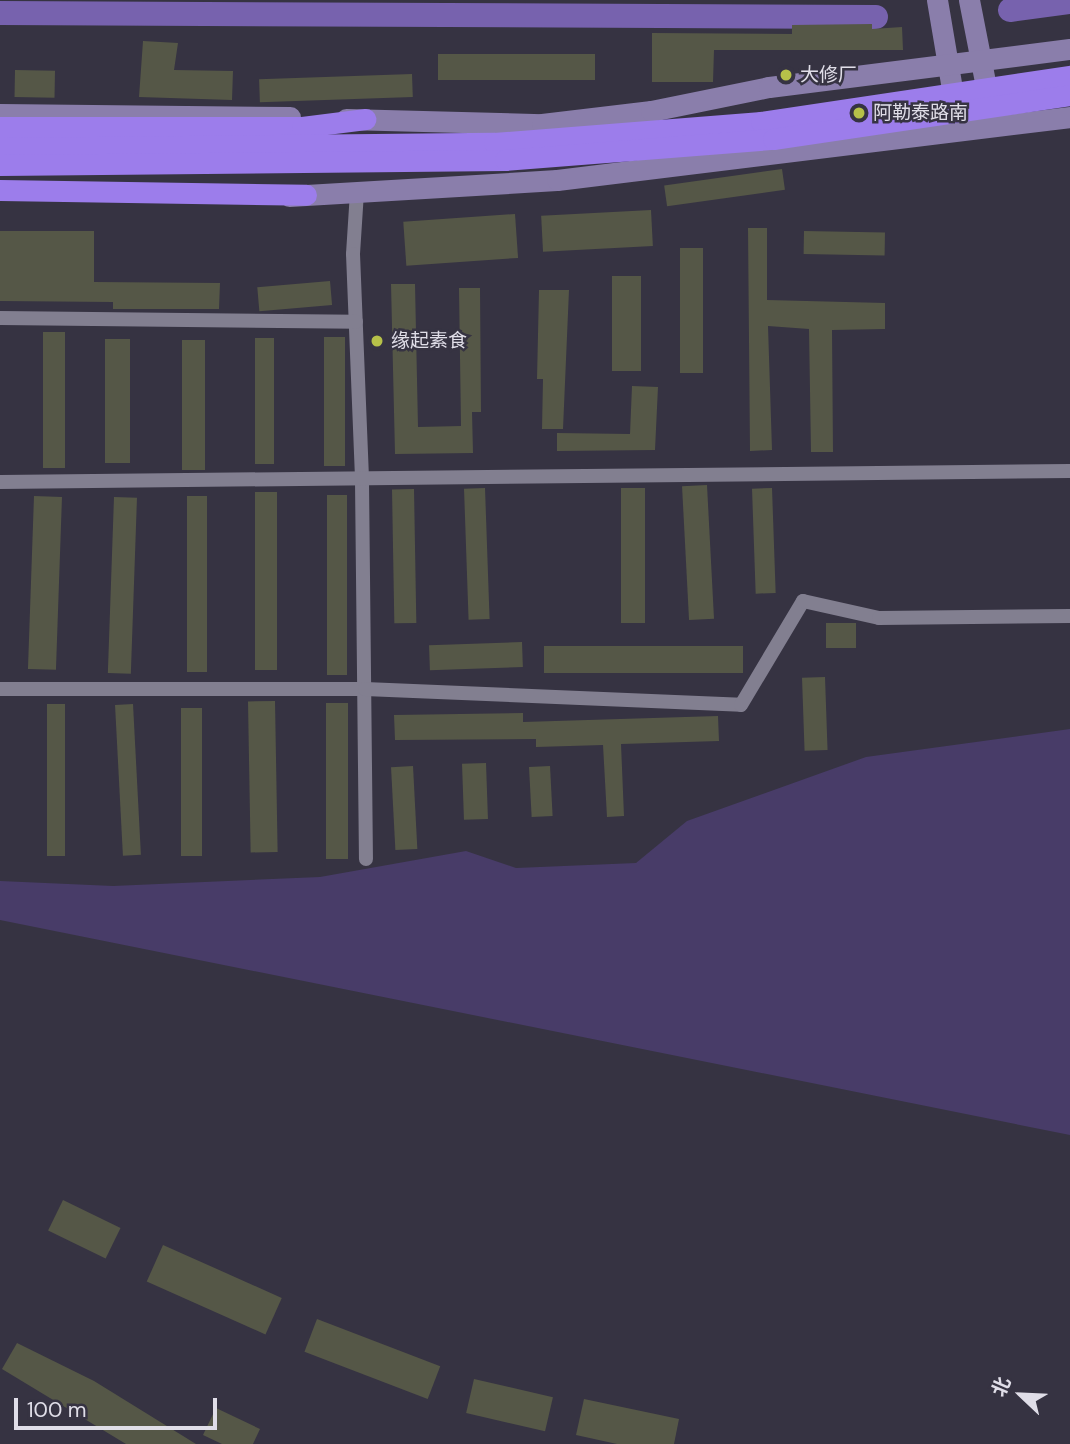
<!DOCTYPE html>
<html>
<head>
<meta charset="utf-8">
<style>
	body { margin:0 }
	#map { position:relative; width:1070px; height:1444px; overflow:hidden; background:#363342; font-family:"DM Sans","Noto Sans SC",sans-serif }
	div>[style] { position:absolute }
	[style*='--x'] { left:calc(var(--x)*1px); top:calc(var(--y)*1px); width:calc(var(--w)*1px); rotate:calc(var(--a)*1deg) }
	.green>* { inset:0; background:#483c68 }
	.river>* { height:24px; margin:-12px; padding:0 12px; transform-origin:12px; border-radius:12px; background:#7762ae }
	.building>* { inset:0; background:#555747; transform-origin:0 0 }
	.street>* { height:14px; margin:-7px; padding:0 7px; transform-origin:7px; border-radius:7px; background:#827f90 }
	.secondary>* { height:21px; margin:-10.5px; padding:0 10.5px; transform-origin:10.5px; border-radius:10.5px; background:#8a7eab }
	.highway>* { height:21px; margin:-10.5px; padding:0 10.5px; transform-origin:10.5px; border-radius:10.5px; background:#9c7deb }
	.dots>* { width:19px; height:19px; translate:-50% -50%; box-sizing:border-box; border:4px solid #363342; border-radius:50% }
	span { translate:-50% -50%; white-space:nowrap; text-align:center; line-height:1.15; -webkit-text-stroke:5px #363342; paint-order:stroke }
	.poi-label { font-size:19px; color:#e0dee8 }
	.left { translate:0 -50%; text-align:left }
	.north { position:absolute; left:986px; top:1360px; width:70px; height:70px; -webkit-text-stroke:5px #363342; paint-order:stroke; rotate:293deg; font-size:19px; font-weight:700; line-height:28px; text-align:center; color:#e0dee8 }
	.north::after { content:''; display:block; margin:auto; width:24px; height:32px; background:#e0dee8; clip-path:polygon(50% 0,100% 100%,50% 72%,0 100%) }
	.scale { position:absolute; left:14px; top:1398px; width:203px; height:32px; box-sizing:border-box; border:4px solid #e0dee8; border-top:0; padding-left:9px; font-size:21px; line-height:24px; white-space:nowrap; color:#e0dee8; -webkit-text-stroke:5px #363342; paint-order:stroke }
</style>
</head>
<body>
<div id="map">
	<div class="green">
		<i style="clip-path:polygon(1070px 729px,1070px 1135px,0 920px,0 881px,113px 886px,320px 877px,466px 851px,516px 868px,636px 863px,687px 821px,866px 757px)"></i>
	</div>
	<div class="river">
		<i style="--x:1010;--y:10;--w:61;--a:-7.6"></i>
		<i style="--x:0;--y:13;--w:876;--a:0.26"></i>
	</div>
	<div class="building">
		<i style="clip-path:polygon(872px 24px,872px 29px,902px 27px,903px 50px,714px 50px,713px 82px,652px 82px,652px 33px,792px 34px,792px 25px)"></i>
		<i style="clip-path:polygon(143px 41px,178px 43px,174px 70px,233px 71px,232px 100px,139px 97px)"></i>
		<i style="left:595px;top:54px;width:26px;height:157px;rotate:90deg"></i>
		<i style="left:15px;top:70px;width:40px;height:27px;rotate:1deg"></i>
		<i style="left:412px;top:74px;width:23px;height:153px;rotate:88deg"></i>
		<i style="left:782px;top:169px;width:21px;height:119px;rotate:82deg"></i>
		<i style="left:651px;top:210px;width:36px;height:110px;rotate:87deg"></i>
		<i style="left:515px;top:214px;width:44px;height:112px;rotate:86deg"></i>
		<i style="clip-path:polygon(748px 228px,767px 228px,767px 300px,885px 303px,885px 329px,832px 330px,833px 452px,811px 452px,809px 329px,768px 326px,772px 450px,750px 451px)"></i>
		<i style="clip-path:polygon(0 231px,94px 231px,94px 282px,220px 283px,219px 309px,113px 309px,113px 302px,0 301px)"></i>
		<i style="left:804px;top:231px;width:81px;height:23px;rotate:1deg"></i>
		<i style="left:680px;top:248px;width:23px;height:125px"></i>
		<i style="left:612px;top:276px;width:29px;height:95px"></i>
		<i style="left:330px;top:281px;width:24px;height:73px;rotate:85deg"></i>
		<i style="clip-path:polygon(391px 284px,415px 284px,418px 427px,461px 426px,459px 288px,480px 288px,481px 412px,472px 412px,473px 453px,395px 454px)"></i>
		<i style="clip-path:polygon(539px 290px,569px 290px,563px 429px,542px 429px,543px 379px,537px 379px)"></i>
		<i style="left:43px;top:332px;width:22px;height:136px"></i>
		<i style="left:324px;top:337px;width:21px;height:129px"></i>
		<i style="left:255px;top:338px;width:19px;height:126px"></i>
		<i style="left:105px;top:339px;width:25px;height:124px"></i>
		<i style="left:182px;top:340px;width:23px;height:130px"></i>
		<i style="clip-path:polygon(632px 386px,658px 387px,655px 450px,557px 451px,557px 433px,630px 434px)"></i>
		<i style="left:707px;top:485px;width:134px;height:25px;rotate:87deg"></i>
		<i style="left:485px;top:488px;width:131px;height:21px;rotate:88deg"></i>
		<i style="left:621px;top:488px;width:24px;height:135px"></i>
		<i style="left:772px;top:488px;width:105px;height:20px;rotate:88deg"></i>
		<i style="left:414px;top:489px;width:134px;height:22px;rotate:89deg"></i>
		<i style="left:255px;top:492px;width:22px;height:178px"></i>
		<i style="left:327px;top:495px;width:20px;height:180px"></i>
		<i style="left:34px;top:496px;width:28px;height:173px;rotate:2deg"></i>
		<i style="left:187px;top:496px;width:20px;height:176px"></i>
		<i style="left:114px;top:497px;width:23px;height:176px;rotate:2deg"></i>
		<i style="left:856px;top:623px;width:25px;height:30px;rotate:90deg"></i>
		<i style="left:522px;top:642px;width:25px;height:93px;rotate:88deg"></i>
		<i style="left:743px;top:646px;width:27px;height:199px;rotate:90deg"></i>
		<i style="left:825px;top:677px;width:73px;height:23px;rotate:88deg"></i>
		<i style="left:275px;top:701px;width:151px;height:27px;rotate:89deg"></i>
		<i style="left:326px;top:703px;width:22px;height:156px"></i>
		<i style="left:47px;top:704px;width:18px;height:152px"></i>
		<i style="left:133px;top:704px;width:151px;height:18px;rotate:87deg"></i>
		<i style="left:181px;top:708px;width:21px;height:148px"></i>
		<i style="clip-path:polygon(523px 713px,523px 722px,718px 716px,719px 741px,621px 744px,624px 816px,607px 817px,603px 745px,536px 747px,536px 739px,395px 740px,394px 715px)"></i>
		<i style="left:486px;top:763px;width:56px;height:24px;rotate:88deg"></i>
		<i style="left:413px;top:766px;width:83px;height:22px;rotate:87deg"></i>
		<i style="left:550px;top:766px;width:50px;height:21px;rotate:87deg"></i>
		<i style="left:63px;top:1200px;width:64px;height:34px;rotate:26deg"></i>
		<i style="left:163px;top:1245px;width:130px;height:40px;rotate:24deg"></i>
		<i style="left:317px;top:1319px;width:132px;height:35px;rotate:21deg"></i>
		<i style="clip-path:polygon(17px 1343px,94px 1381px,196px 1444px,126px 1444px,2px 1369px)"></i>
		<i style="left:474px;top:1379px;width:81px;height:35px;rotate:13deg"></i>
		<i style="clip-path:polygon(584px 1399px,679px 1419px,674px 1444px,617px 1444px,576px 1435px)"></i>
		<i style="clip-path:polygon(216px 1408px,260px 1429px,253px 1444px,222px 1444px,203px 1435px)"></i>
	</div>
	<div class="street">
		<i style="--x:357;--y:192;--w:62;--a:93.7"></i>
		<i style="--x:353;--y:254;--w:227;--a:87.7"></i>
		<i style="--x:362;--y:481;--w:378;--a:89.4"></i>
		<i style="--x:0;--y:318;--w:356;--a:0.6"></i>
		<i style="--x:0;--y:482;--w:1070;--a:-0.59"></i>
		<i style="--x:0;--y:689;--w:365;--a:0"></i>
		<i style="--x:365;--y:689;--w:376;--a:2.4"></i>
		<i style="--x:741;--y:705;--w:121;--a:-59.2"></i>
		<i style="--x:803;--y:601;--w:78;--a:12.6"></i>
		<i style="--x:879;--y:618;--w:191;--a:-0.6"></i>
	</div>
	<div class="secondary">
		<i style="--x:937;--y:0;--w:114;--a:80.4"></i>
		<i style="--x:969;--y:0;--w:109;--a:78.9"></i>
		<i style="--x:0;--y:114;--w:290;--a:0.6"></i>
		<i style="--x:346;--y:119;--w:196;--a:1.5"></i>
		<i style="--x:542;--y:124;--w:110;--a:-6.8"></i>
		<i style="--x:651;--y:111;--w:120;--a:-11.5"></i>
		<i style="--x:769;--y:87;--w:303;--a:-7.2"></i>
		<i style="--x:289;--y:196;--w:268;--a:-3.4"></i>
		<i style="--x:557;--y:180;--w:517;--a:-7"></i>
	</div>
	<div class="highway">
		<i style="--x:0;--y:127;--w:302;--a:0"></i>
		<i style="--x:302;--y:127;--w:64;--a:-7.2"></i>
		<i style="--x:0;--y:148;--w:494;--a:-0.6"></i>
		<i style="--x:494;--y:143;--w:268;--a:-4.5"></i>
		<i style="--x:761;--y:122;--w:312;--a:-8.5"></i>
		<i style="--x:0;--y:165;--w:505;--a:-0.57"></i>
		<i style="--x:505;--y:160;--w:269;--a:-4.5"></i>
		<i style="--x:773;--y:139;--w:300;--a:-8.4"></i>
		<i style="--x:0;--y:190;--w:306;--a:0.9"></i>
	</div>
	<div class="dots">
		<i style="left:786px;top:75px;background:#b6c149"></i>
		<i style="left:859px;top:113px;background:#b6c149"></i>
		<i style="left:377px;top:341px;background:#b6c149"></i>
	</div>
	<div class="poi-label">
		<span class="left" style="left:800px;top:75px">大修厂</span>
		<span class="left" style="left:873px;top:113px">阿勒泰路南</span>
		<span class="left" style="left:391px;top:341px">缘起素食</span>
	</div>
	<div class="north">北</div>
	<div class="scale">100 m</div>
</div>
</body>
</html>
